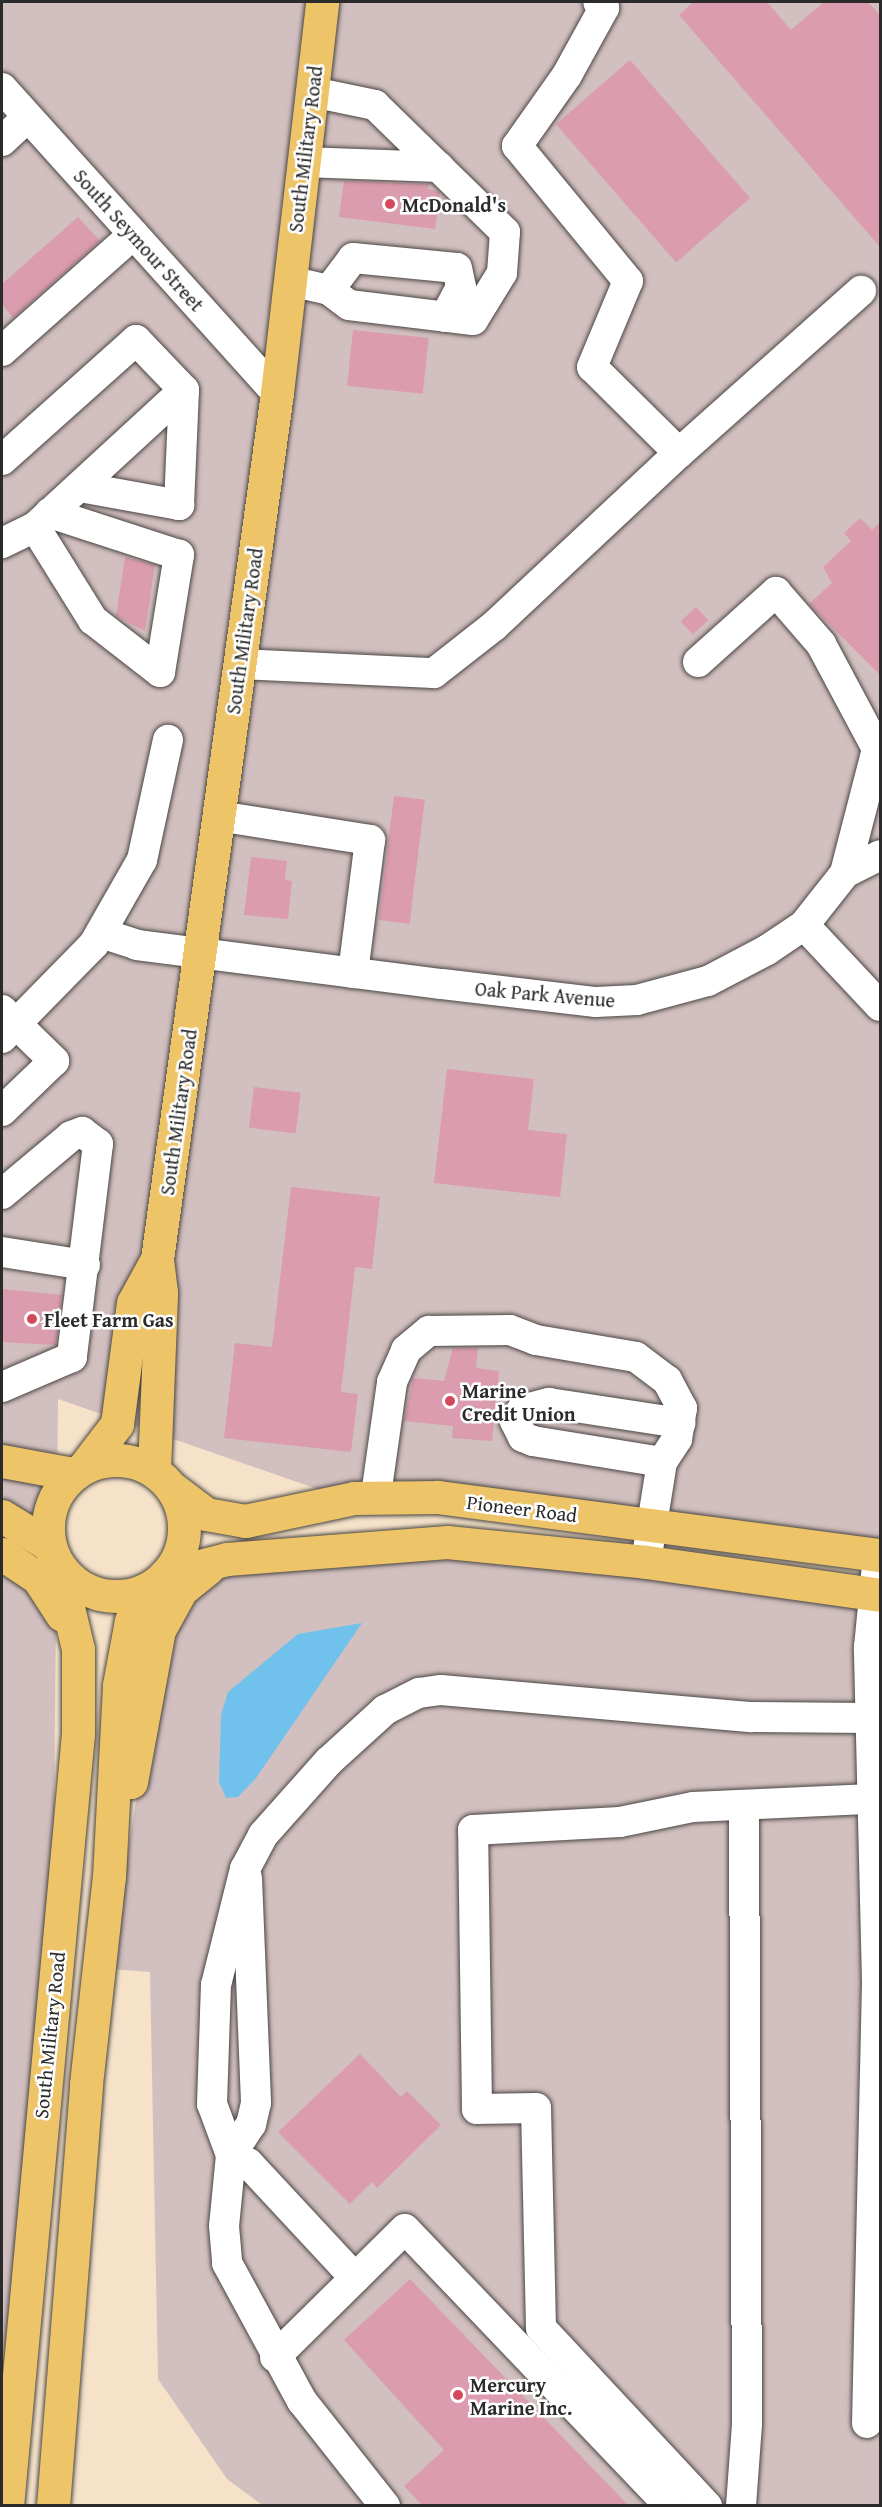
<!DOCTYPE html>
<html>
<head>
<meta charset="utf-8">
<style>
	body { margin:0 }
	#map { position:relative; width:882px; height:2507px; overflow:hidden; background:#f5e2c9; font-family:"Gentium Book Plus",serif }
	div>[style] { position:absolute }
	[style*='--x'] { left:calc(var(--x)*1px); top:calc(var(--y)*1px); width:calc(var(--w)*1px); rotate:calc(var(--a)*1deg) }
	.industrial>* { inset:0; background:#d2bfbf }
	.water>* { inset:0; background:#70c2ec }
	.building>* { inset:0; background:#da9cae; transform-origin:0 0 }
	.roads { filter:drop-shadow(0 0 2px #494643) drop-shadow(0 0 2px #494643) }
	.minor>* { height:30px; margin:-15px; padding:0 15px; transform-origin:15px; border-radius:15px; background:#fff }
	.major>* { height:33px; margin:-16.5px; padding:0 16.5px; transform-origin:16.5px; border-radius:16.5px; background:#eec469 }
	.major>.ring { margin:-16.5px; padding:0; box-sizing:content-box; background:none; border:33px solid #eec469; border-radius:50% }
	.dots>* { width:16px; height:16px; translate:-50% -50%; box-sizing:border-box; border:3px solid #fff; border-radius:50% }
	span { translate:-50% -50%; white-space:nowrap; text-align:center; line-height:1.15; -webkit-text-stroke:5px #fff; paint-order:stroke }
	.street-label { font-size:20px; color:#2b2b2b }
	.poi-label { font-size:20px; color:#2b2b2b; font-weight:700 }
	.left { translate:0 -50%; text-align:left }
	.frame { position:absolute; inset:0; border:3px solid #2b2b2b; pointer-events:none }
</style>
</head>
<body>
<div id="map">
	<div class="industrial">
		<i style="clip-path:polygon(2px 2px,880px 2px,880px 1541px,524px 1495px,329px 1493px,58px 1399px,54px 1821px,2px 2481px)"></i>
		<i style="clip-path:polygon(435px 1558px,673px 1580px,880px 1611px,880px 2505px,262px 2505px,227px 2479px,158px 2379px,150px 1972px,110px 1969px,155px 1676px,178px 1608px,226px 1573px)"></i>
	</div>
	<div class="water">
		<i style="clip-path:polygon(362px 1623px,256px 1778px,238px 1797px,226px 1798px,219px 1782px,221px 1715px,228px 1692px,298px 1634px)"></i>
	</div>
	<div class="building">
		<i style="clip-path:polygon(693px 2px,767px 2px,791px 30px,824px 2px,868px 2px,880px 15px,880px 247px,679px 15px)"></i>
		<i style="left:630px;top:60px;width:183px;height:98px;rotate:49deg"></i>
		<i style="clip-path:polygon(344px 181px,429px 184px,428px 189px,440px 192px,435px 229px,339px 217px)"></i>
		<i style="clip-path:polygon(78px 217px,100px 241px,13px 318px,2px 304px,2px 284px)"></i>
		<i style="left:353px;top:330px;width:76px;height:56px;rotate:6deg"></i>
		<i style="clip-path:polygon(860px 518px,872px 530px,880px 522px,880px 675px,809px 604px,832px 583px,823px 567px,851px 541px,844px 533px)"></i>
		<i style="clip-path:polygon(125px 557px,155px 565px,145px 631px,116px 616px)"></i>
		<i style="left:696px;top:607px;width:18px;height:21px;rotate:47deg"></i>
		<i style="left:394px;top:796px;width:31px;height:125px;rotate:7deg"></i>
		<i style="clip-path:polygon(251px 857px,287px 861px,285px 880px,292px 881px,288px 919px,244px 915px)"></i>
		<i style="clip-path:polygon(447px 1069px,534px 1079px,528px 1130px,567px 1134px,560px 1197px,434px 1183px)"></i>
		<i style="left:254px;top:1087px;width:47px;height:41px;rotate:7deg"></i>
		<i style="clip-path:polygon(291px 1187px,380px 1197px,372px 1269px,355px 1267px,341px 1392px,358px 1394px,351px 1452px,224px 1438px,235px 1343px,272px 1347px)"></i>
		<i style="clip-path:polygon(2px 1289px,62px 1295px,56px 1345px,2px 1342px)"></i>
		<i style="clip-path:polygon(453px 1348px,478px 1348px,476px 1368px,499px 1371px,492px 1441px,452px 1438px,453px 1426px,404px 1421px,413px 1378px,444px 1381px)"></i>
		<i style="clip-path:polygon(360px 2054px,401px 2097px,407px 2091px,441px 2125px,377px 2188px,372px 2182px,350px 2204px,278px 2132px)"></i>
		<i style="clip-path:polygon(410px 2279px,628px 2505px,422px 2505px,404px 2486px,444px 2450px,344px 2340px)"></i>
	</div>
	<div class="roads">
		<div class="minor">
			<i style="--x:2;--y:88;--w:411;--a:48"></i>
			<i style="--x:2;--y:141;--w:35;--a:-43"></i>
			<i style="--x:304;--y:162;--w:135;--a:2.1"></i>
			<i style="--x:290;--y:281;--w:40;--a:13"></i>
			<i style="--x:329;--y:290;--w:25;--a:37"></i>
			<i style="--x:349;--y:305;--w:125;--a:6.9"></i>
			<i style="--x:473;--y:320;--w:55;--a:-58.3"></i>
			<i style="--x:502;--y:273;--w:41;--a:-85.8"></i>
			<i style="--x:505;--y:232;--w:182;--a:-135.7"></i>
			<i style="--x:375;--y:105;--w:64;--a:-168.3"></i>
			<i style="--x:329;--y:290;--w:40;--a:-53"></i>
			<i style="--x:353;--y:258;--w:104;--a:5.5"></i>
			<i style="--x:457;--y:268;--w:19;--a:78"></i>
			<i style="--x:461;--y:287;--w:34;--a:118"></i>
			<i style="--x:2;--y:351;--w:176;--a:-41.6"></i>
			<i style="--x:679;--y:453;--w:244;--a:-41.7"></i>
			<i style="--x:2;--y:460;--w:180;--a:-41.8"></i>
			<i style="--x:136;--y:340;--w:69;--a:46.2"></i>
			<i style="--x:184;--y:390;--w:202;--a:137.4"></i>
			<i style="--x:35;--y:527;--w:37;--a:154"></i>
			<i style="--x:80;--y:487;--w:101;--a:10.3"></i>
			<i style="--x:179;--y:505;--w:115;--a:-87.5"></i>
			<i style="--x:35;--y:527;--w:110;--a:58.1"></i>
			<i style="--x:93;--y:620;--w:85;--a:37.8"></i>
			<i style="--x:160;--y:672;--w:119;--a:-80.8"></i>
			<i style="--x:179;--y:555;--w:136;--a:-162"></i>
			<i style="--x:698;--y:662;--w:105;--a:-41.9"></i>
			<i style="--x:776;--y:592;--w:69;--a:49.1"></i>
			<i style="--x:821;--y:644;--w:119;--a:61.9"></i>
			<i style="--x:877;--y:749;--w:128;--a:104.5"></i>
			<i style="--x:240;--y:664;--w:194;--a:2.7"></i>
			<i style="--x:434;--y:673;--w:76;--a:-38.1"></i>
			<i style="--x:494;--y:626;--w:253;--a:-43.1"></i>
			<i style="--x:679;--y:453;--w:122;--a:-135.3"></i>
			<i style="--x:592;--y:367;--w:93;--a:-67.3"></i>
			<i style="--x:628;--y:281;--w:175;--a:-129.4"></i>
			<i style="--x:517;--y:146;--w:87;--a:-54.8"></i>
			<i style="--x:567;--y:75;--w:77;--a:-61.1"></i>
			<i style="--x:604;--y:8;--w:8;--a:-135"></i>
			<i style="--x:218;--y:816;--w:154;--a:9"></i>
			<i style="--x:370;--y:840;--w:134;--a:97.3"></i>
			<i style="--x:804;--y:925;--w:111;--a:46.8"></i>
			<i style="--x:101;--y:933;--w:38;--a:18"></i>
			<i style="--x:137;--y:945;--w:307;--a:7.3"></i>
			<i style="--x:442;--y:984;--w:155;--a:6.7"></i>
			<i style="--x:596;--y:1002;--w:41;--a:-2.8"></i>
			<i style="--x:637;--y:1000;--w:73;--a:-15"></i>
			<i style="--x:708;--y:981;--w:67;--a:-27.7"></i>
			<i style="--x:767;--y:950;--w:45;--a:-34"></i>
			<i style="--x:804;--y:925;--w:66;--a:-51.7"></i>
			<i style="--x:845;--y:873;--w:39;--a:-27"></i>
			<i style="--x:2;--y:1010;--w:73;--a:44.4"></i>
			<i style="--x:54;--y:1061;--w:72;--a:136.1"></i>
			<i style="--x:2;--y:1038;--w:132;--a:-45.6"></i>
			<i style="--x:94;--y:944;--w:97;--a:-60.3"></i>
			<i style="--x:142;--y:860;--w:123;--a:-77.8"></i>
			<i style="--x:2;--y:1194;--w:90;--a:-40"></i>
			<i style="--x:71;--y:1136;--w:12;--a:-20"></i>
			<i style="--x:82;--y:1132;--w:20;--a:37"></i>
			<i style="--x:98;--y:1144;--w:215;--a:97"></i>
			<i style="--x:72;--y:1357;--w:76;--a:156.8"></i>
			<i style="--x:2;--y:1252;--w:84;--a:8.9"></i>
			<i style="--x:662;--y:1462;--w:131;--a:-170.8"></i>
			<i style="--x:533;--y:1441;--w:11;--a:-158"></i>
			<i style="--x:523;--y:1437;--w:18;--a:-117"></i>
			<i style="--x:515;--y:1421;--w:13;--a:-58"></i>
			<i style="--x:522;--y:1410;--w:28;--a:-15"></i>
			<i style="--x:549;--y:1403;--w:133;--a:8.7"></i>
			<i style="--x:376;--y:1495;--w:114;--a:-81.9"></i>
			<i style="--x:392;--y:1382;--w:35;--a:-66"></i>
			<i style="--x:406;--y:1350;--w:30;--a:-40"></i>
			<i style="--x:429;--y:1331;--w:81;--a:-0.7"></i>
			<i style="--x:510;--y:1330;--w:28;--a:21"></i>
			<i style="--x:536;--y:1340;--w:101;--a:9.6"></i>
			<i style="--x:636;--y:1357;--w:39;--a:37"></i>
			<i style="--x:667;--y:1380;--w:32;--a:62"></i>
			<i style="--x:682;--y:1408;--w:31;--a:99"></i>
			<i style="--x:677;--y:1439;--w:27;--a:123"></i>
			<i style="--x:662;--y:1462;--w:101;--a:99.1"></i>
			<i style="--x:247;--y:1878;--w:225;--a:87.7"></i>
			<i style="--x:256;--y:2103;--w:22;--a:103"></i>
			<i style="--x:251;--y:2124;--w:37;--a:123"></i>
			<i style="--x:231;--y:2155;--w:71;--a:95.6"></i>
			<i style="--x:224;--y:2226;--w:37;--a:85"></i>
			<i style="--x:227;--y:2263;--w:157;--a:61.5"></i>
			<i style="--x:302;--y:2401;--w:134;--a:51.7"></i>
			<i style="--x:355;--y:2278;--w:157;--a:-132.9"></i>
			<i style="--x:248;--y:2163;--w:19;--a:-155"></i>
			<i style="--x:231;--y:2155;--w:54;--a:-110.4"></i>
			<i style="--x:212;--y:2104;--w:119;--a:-88.1"></i>
			<i style="--x:216;--y:1985;--w:120;--a:-76"></i>
			<i style="--x:245;--y:1869;--w:38;--a:-62"></i>
			<i style="--x:263;--y:1835;--w:99;--a:-48.3"></i>
			<i style="--x:329;--y:1761;--w:76;--a:-42.3"></i>
			<i style="--x:385;--y:1710;--w:38;--a:-27"></i>
			<i style="--x:419;--y:1693;--w:22;--a:-8"></i>
			<i style="--x:441;--y:1690;--w:312;--a:5"></i>
			<i style="--x:752;--y:1717;--w:118;--a:0.5"></i>
			<i style="--x:275;--y:2357;--w:182;--a:-44.6"></i>
			<i style="--x:405;--y:2229;--w:383;--a:46.3"></i>
			<i style="--x:867;--y:2423;--w:441;--a:-88.7"></i>
			<i style="--x:877;--y:1982;--w:335;--a:-91.4"></i>
			<i style="--x:869;--y:1647;--w:92;--a:-84.4"></i>
			<i style="--x:707;--y:2506;--w:243;--a:-133"></i>
			<i style="--x:541;--y:2328;--w:220;--a:-91.3"></i>
			<i style="--x:536;--y:2108;--w:59;--a:179"></i>
			<i style="--x:477;--y:2109;--w:279;--a:-90.8"></i>
			<i style="--x:473;--y:1830;--w:147;--a:-3.1"></i>
			<i style="--x:620;--y:1822;--w:75;--a:-11.6"></i>
			<i style="--x:693;--y:1807;--w:179;--a:-2.6"></i>
			<i style="--x:741;--y:2506;--w:82;--a:-85.8"></i>
			<i style="--x:747;--y:2424;--w:619;--a:-90.28"></i>
		</div>
		<div class="major">
			<i class="ring" style="left:48px;top:1460px;width:103px;height:103px"></i>
			<i style="--x:2;--y:1461;--w:72;--a:10.4"></i>
			<i style="--x:84;--y:1467;--w:54;--a:-52.5"></i>
			<i style="--x:117;--y:1424;--w:122;--a:-82.5"></i>
			<i style="--x:133;--y:1303;--w:50;--a:-61.4"></i>
			<i style="--x:154;--y:1470;--w:178;--a:-87.7"></i>
			<i style="--x:161;--y:1292;--w:33;--a:-97"></i>
			<i style="--x:157;--y:1259;--w:874;--a:-82.11"></i>
			<i style="--x:277;--y:393;--w:394;--a:-83.4"></i>
			<i style="--x:173;--y:1489;--w:41;--a:37.1"></i>
			<i style="--x:206;--y:1514;--w:40;--a:10"></i>
			<i style="--x:245;--y:1521;--w:111;--a:-11.9"></i>
			<i style="--x:354;--y:1498;--w:84;--a:-0.7"></i>
			<i style="--x:438;--y:1497;--w:446;--a:7.5"></i>
			<i style="--x:2;--y:1516;--w:55;--a:31.7"></i>
			<i style="--x:2;--y:1554;--w:43;--a:33.7"></i>
			<i style="--x:38;--y:1578;--w:44;--a:57"></i>
			<i style="--x:165;--y:1575;--w:64;--a:-14.5"></i>
			<i style="--x:227;--y:1559;--w:221;--a:-4.4"></i>
			<i style="--x:447;--y:1542;--w:200;--a:5.7"></i>
			<i style="--x:646;--y:1562;--w:236;--a:8"></i>
			<i style="--x:131;--y:1782;--w:155;--a:-79.6"></i>
			<i style="--x:159;--y:1630;--w:46;--a:-61.2"></i>
			<i style="--x:181;--y:1590;--w:35;--a:-39"></i>
			<i style="--x:7;--y:2506;--w:776;--a:-84.75"></i>
			<i style="--x:78;--y:1733;--w:84;--a:-90"></i>
			<i style="--x:78;--y:1649;--w:85;--a:-103.5"></i>
			<i style="--x:53;--y:2506;--w:423;--a:-85.5"></i>
			<i style="--x:86;--y:2084;--w:208;--a:-83.7"></i>
			<i style="--x:109;--y:1877;--w:192;--a:-87"></i>
			<i style="--x:119;--y:1685;--w:65;--a:-79.4"></i>
			<i style="--x:131;--y:1621;--w:43;--a:-56.3"></i>
		</div>
	</div>
	<div class="dots">
		<i style="left:390px;top:204px;background:#d1495b"></i>
		<i style="left:32px;top:1319px;background:#d1495b"></i>
		<i style="left:450px;top:1401px;background:#d1495b"></i>
		<i style="left:458px;top:2395px;background:#d1495b"></i>
	</div>
	<div class="street-label">
		<span style="left:305px;top:149px;rotate:-83deg">South Military Road</span>
		<span style="left:139px;top:240px;rotate:48deg">South Seymour Street</span>
		<span style="left:244px;top:631px;rotate:-82deg">South Military Road</span>
		<span style="left:545px;top:994px;rotate:5deg">Oak Park Avenue</span>
		<span style="left:178px;top:1112px;rotate:-82deg">South Military Road</span>
		<span style="left:522px;top:1508px;rotate:7deg">Pioneer Road</span>
		<span style="left:49px;top:2035px;rotate:-84deg">South Military Road</span>
	</div>
	<div class="poi-label">
		<span class="left" style="left:402px;top:204px">McDonald's</span>
		<span class="left" style="left:44px;top:1319px">Fleet Farm Gas</span>
		<span class="left" style="left:462px;top:1402px">Marine<br>Credit Union</span>
		<span class="left" style="left:470px;top:2396px">Mercury<br>Marine Inc.</span>
	</div>
	<div class="frame"></div>
</div>
</body>
</html>
